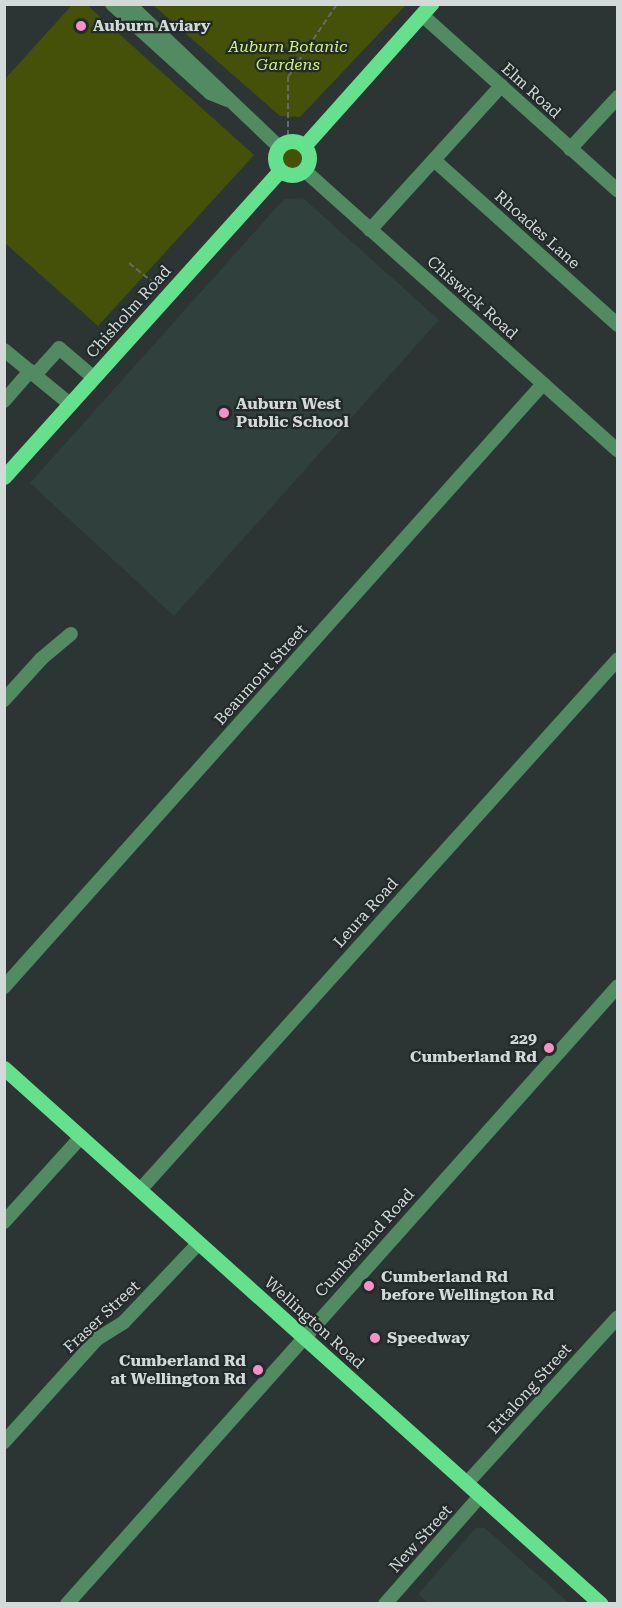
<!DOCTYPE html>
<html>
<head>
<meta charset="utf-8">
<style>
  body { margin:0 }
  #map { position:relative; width:622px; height:1608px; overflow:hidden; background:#2c3533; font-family:"Roboto Serif",serif }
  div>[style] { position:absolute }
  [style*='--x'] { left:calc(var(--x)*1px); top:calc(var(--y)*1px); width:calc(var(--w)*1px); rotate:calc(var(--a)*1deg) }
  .built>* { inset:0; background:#2f403d }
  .green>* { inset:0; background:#455108 }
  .round { border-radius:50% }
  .path>* { height:2px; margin-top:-1px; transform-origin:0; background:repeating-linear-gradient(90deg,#636b69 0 6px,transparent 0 9px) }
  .minor>* { height:14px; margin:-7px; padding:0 7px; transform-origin:7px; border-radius:7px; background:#528a62 }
  .major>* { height:15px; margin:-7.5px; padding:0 7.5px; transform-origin:7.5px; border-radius:7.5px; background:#65e08d }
  .major>.ring { margin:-7.5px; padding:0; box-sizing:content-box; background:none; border:15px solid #65e08d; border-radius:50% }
  .dots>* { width:16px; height:16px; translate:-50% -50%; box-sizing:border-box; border:3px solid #222b2a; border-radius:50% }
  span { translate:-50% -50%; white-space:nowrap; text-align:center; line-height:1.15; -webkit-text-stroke:4.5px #222b2a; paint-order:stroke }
  .poi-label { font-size:16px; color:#d3d9d8; font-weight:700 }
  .left { translate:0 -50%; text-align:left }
  .right { translate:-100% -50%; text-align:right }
  .park-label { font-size:16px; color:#d6f16e; font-style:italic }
  .street-label { font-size:16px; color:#d3d9d8 }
  .frame { position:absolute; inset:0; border:6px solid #d3d9d8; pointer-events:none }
</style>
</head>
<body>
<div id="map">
  <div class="built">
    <i style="clip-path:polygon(303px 198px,439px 320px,174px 616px,30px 483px,284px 199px)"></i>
    <i style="clip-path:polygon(476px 1528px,485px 1528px,569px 1603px,428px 1603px,418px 1594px)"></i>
  </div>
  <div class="green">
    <i style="clip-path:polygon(72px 5px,87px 5px,254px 155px,98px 326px,5px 243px,5px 79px)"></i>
    <i style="clip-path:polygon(153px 5px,406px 5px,300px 117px,280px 116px)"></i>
    <i class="round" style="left:282px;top:148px;width:20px;height:20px"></i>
  </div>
  <div class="path">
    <i style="--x:288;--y:136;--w:59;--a:-90"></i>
    <i style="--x:288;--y:77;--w:88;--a:-56.1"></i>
    <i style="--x:129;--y:263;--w:33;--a:39"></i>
  </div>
  <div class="minor">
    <i style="--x:112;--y:4;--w:132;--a:42.2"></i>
    <i style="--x:210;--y:93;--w:18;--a:22"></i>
    <i style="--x:129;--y:4;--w:207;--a:43.6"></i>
    <i style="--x:422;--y:15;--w:263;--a:41.9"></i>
    <i style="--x:570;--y:149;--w:71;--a:-47.3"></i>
    <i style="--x:434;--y:160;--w:247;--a:41.9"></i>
    <i style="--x:304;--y:170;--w:421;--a:41.8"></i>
    <i style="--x:370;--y:230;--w:195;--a:-47.7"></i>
    <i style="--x:4;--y:350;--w:85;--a:39.3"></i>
    <i style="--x:35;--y:375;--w:36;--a:-48"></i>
    <i style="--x:59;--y:348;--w:46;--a:40.6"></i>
    <i style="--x:4;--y:401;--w:40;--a:-49"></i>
    <i style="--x:4;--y:700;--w:55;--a:-47.9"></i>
    <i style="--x:41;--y:659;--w:39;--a:-40"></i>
    <i style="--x:4;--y:987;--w:809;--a:-48.21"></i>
    <i style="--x:140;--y:1190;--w:714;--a:-48.01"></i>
    <i style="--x:4;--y:1222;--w:115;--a:-47.8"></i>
    <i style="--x:4;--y:1442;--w:139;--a:-47.9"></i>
    <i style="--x:97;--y:1339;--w:31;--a:-32"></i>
    <i style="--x:123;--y:1323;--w:109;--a:-46.5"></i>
    <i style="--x:467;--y:1483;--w:224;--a:-47.7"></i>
    <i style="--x:67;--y:1604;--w:828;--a:-48.28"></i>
    <i style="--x:385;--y:1604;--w:145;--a:-48.6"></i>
  </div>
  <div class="major">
    <i class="ring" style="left:275px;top:141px;width:19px;height:19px"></i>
    <i style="--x:304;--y:146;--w:191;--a:-48.2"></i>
    <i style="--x:4;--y:477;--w:412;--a:-48"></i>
    <i style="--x:4;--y:1068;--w:802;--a:41.92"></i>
  </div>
  <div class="dots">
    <i style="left:81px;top:26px;background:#f98fc9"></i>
    <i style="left:224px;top:413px;background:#f98fc9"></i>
    <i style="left:549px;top:1048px;background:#f98fc9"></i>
    <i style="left:369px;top:1286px;background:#f98fc9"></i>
    <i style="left:375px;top:1338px;background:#f98fc9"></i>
    <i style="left:258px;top:1370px;background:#f98fc9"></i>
  </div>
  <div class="poi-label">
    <span class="left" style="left:93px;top:26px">Auburn Aviary</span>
    <span class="left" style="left:236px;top:413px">Auburn West<br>Public School</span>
    <span class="right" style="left:537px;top:1048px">229<br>Cumberland Rd</span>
    <span class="left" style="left:381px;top:1286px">Cumberland Rd<br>before Wellington Rd</span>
    <span class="left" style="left:387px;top:1338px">Speedway</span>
    <span class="right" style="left:246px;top:1370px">Cumberland Rd<br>at Wellington Rd</span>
  </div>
  <div class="park-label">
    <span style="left:288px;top:56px">Auburn Botanic<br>Gardens</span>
  </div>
  <div class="street-label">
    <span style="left:531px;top:91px;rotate:42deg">Elm Road</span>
    <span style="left:537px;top:230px;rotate:42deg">Rhoades Lane</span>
    <span style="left:472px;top:298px;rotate:42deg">Chiswick Road</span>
    <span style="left:129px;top:312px;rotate:-48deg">Chisholm Road</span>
    <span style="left:261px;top:675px;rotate:-48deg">Beaumont Street</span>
    <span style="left:366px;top:913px;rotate:-48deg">Leura Road</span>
    <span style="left:365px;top:1243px;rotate:-48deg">Cumberland Road</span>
    <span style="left:102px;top:1317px;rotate:-43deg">Fraser Street</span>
    <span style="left:314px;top:1323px;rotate:42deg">Wellington Road</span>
    <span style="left:530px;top:1389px;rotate:-48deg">Ettalong Street</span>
    <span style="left:421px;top:1539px;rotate:-48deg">New Street</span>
  </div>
  <div class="frame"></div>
</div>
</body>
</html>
